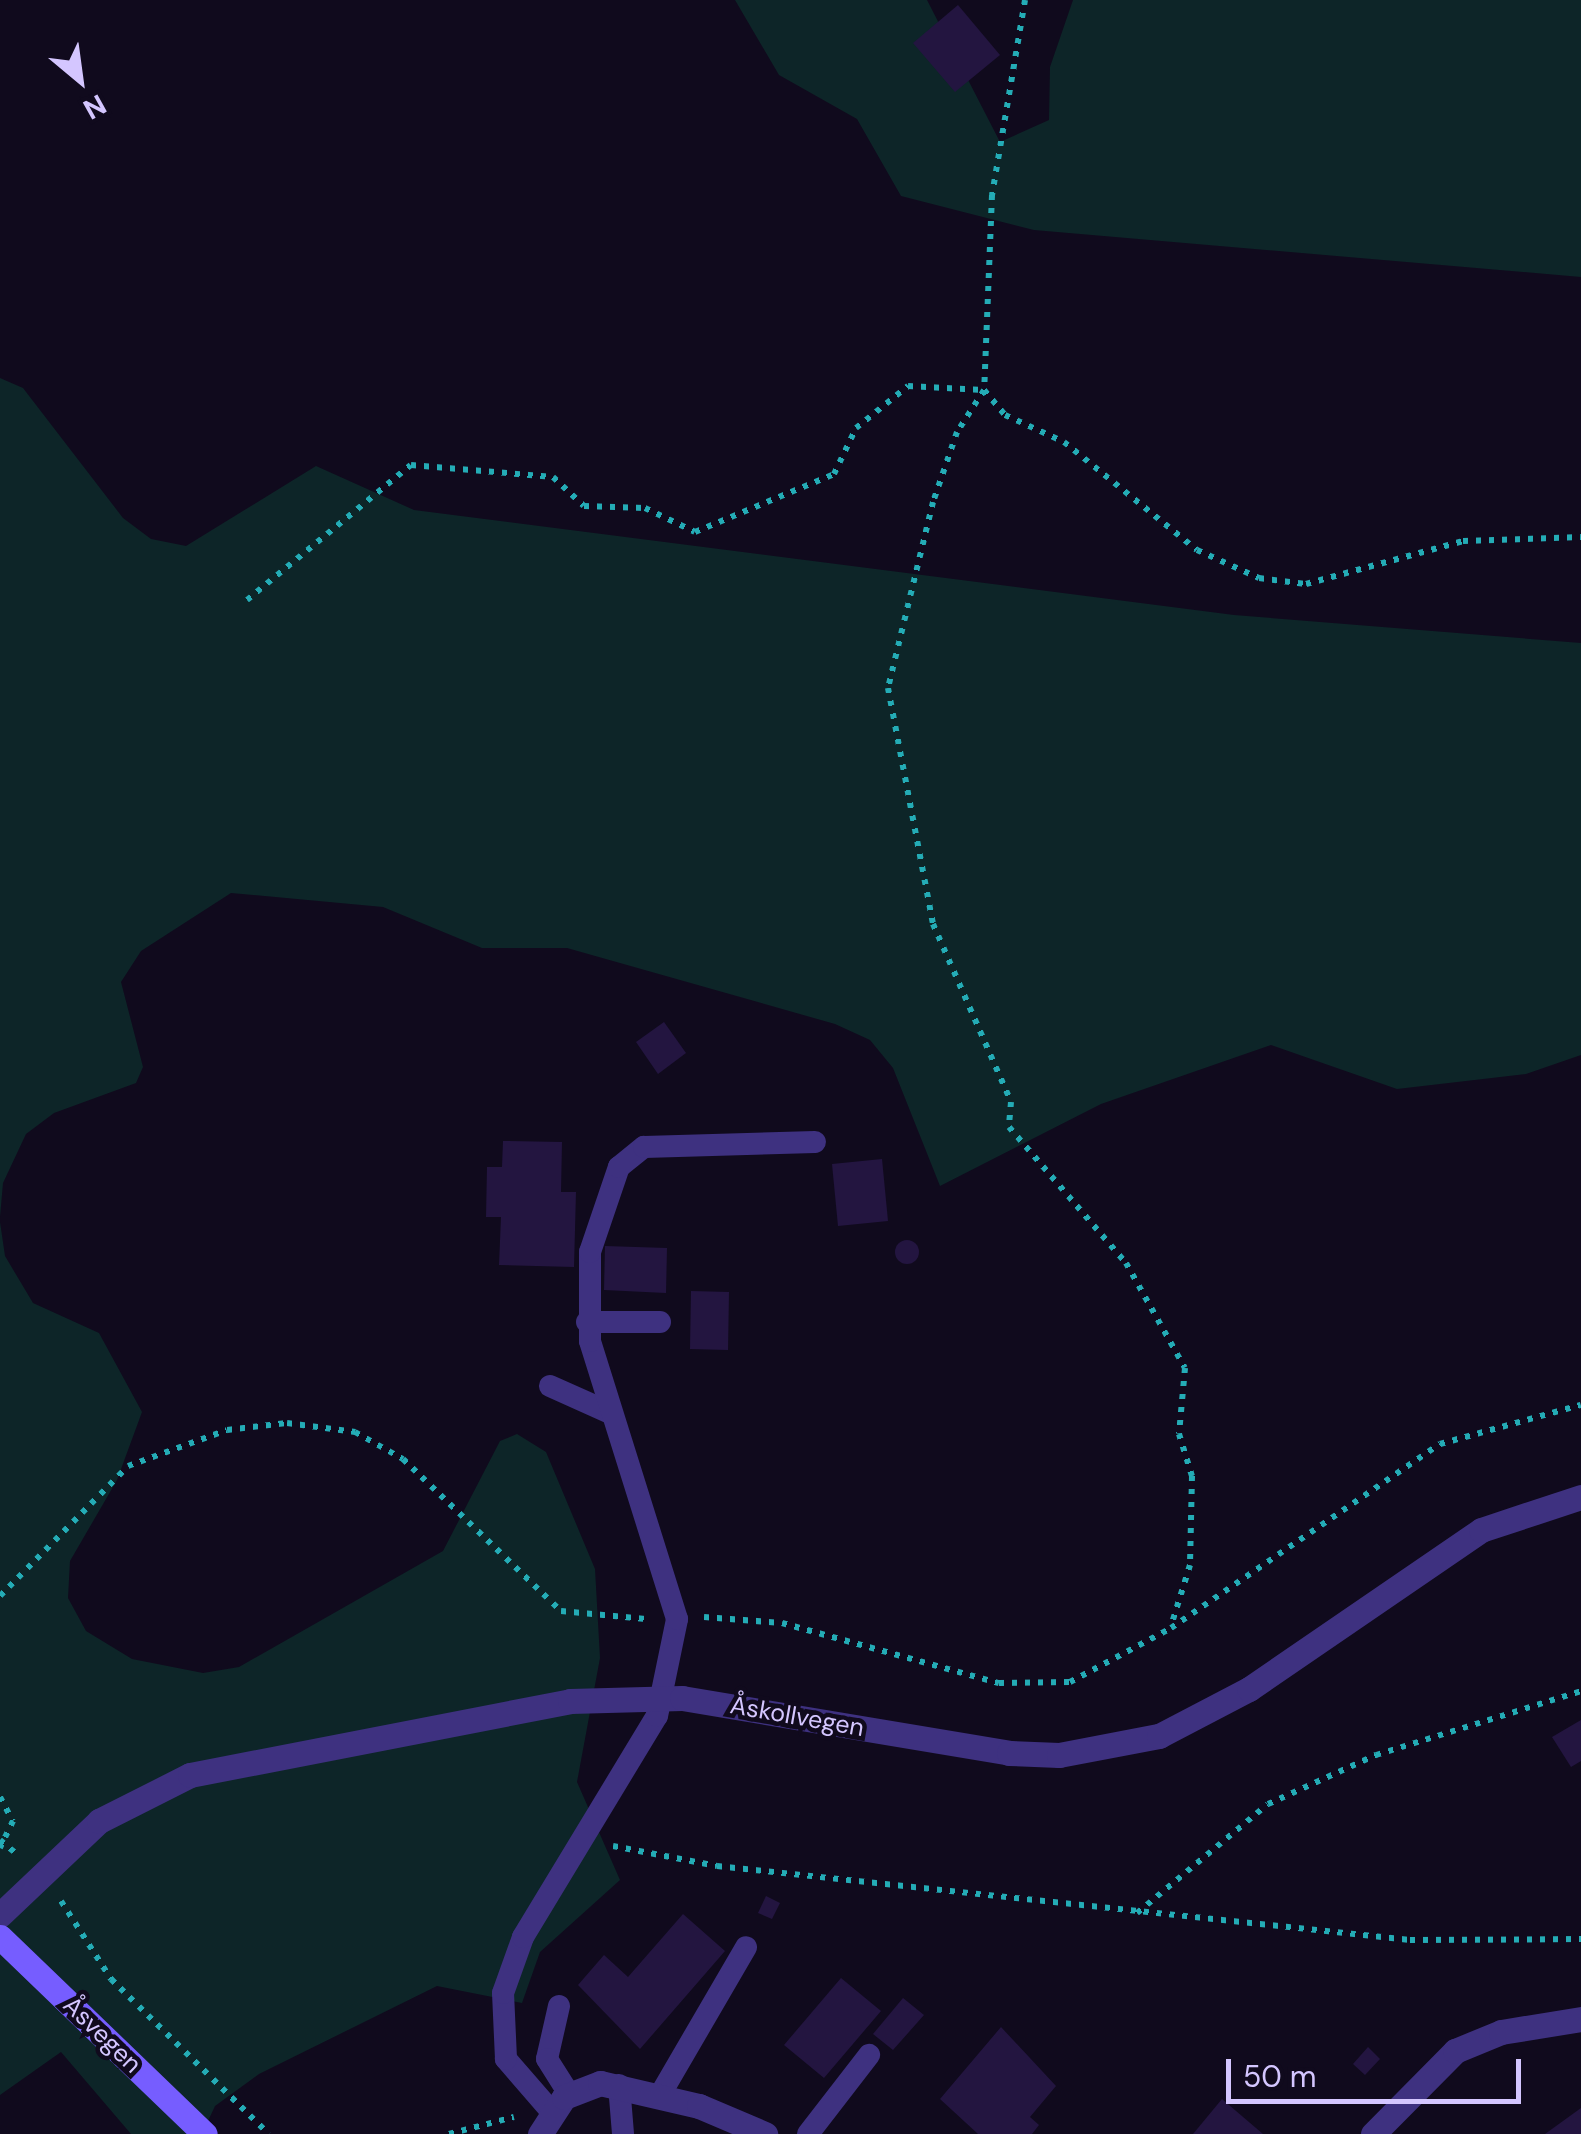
<!DOCTYPE html>
<html>
<head>
<meta charset="utf-8">
<style>
  body { margin:0 }
  #map { position:relative; width:1581px; height:2134px; overflow:hidden; background:#100a1d; font-family:"DM Sans",sans-serif }
  div>[style] { position:absolute }
  [style*='--x'] { left:calc(var(--x)*1px); top:calc(var(--y)*1px); width:calc(var(--w)*1px); rotate:calc(var(--a)*1deg) }
  .green>* { inset:0; background:#0d2528 }
  .building>* { inset:0; background:#231540 }
  .round { border-radius:50% }
  .path>* { height:6px; margin-top:-3px; transform-origin:0; background:repeating-linear-gradient(90deg,#24acb6 0 5px,transparent 0 13px) }
  .service>* { height:22px; margin:-11px; padding:0 11px; transform-origin:11px; border-radius:11px; background:#3e3180 }
  .minor>* { height:25px; margin:-12.5px; padding:0 12.5px; transform-origin:12.5px; border-radius:12.5px; background:#3e3180 }
  .secondary>* { height:25px; margin:-12.5px; padding:0 12.5px; transform-origin:12.5px; border-radius:12.5px; background:#765dff }
  span { translate:-50% -50%; white-space:nowrap; text-align:center; line-height:1.15; -webkit-text-stroke:9px #100a1d; paint-order:stroke }
  .street-label { font-size:25px; color:#d4c6ff }
  .north { position:absolute; left:30px; top:30px; width:100px; height:100px; -webkit-text-stroke:8px #100a1d; paint-order:stroke; rotate:151deg; font-size:28px; font-weight:700; line-height:40px; text-align:center; color:#d4c6ff }
  .north::after { content:''; display:block; margin:auto; width:35px; height:45px; background:#d4c6ff; clip-path:polygon(50% 0,100% 100%,50% 72%,0 100%) }
  .scale { position:absolute; left:1226px; top:2059px; width:295px; height:45px; box-sizing:border-box; border:5px solid #d4c6ff; border-top:0; padding-left:12px; font-size:30px; line-height:35px; white-space:nowrap; color:#d4c6ff; -webkit-text-stroke:8px #100a1d; paint-order:stroke }
</style>
</head>
<body>
<div id="map">
  <div class="green">
    <i style="clip-path:polygon(735px 0,927px 0,1000px 142px,1049px 120px,1050px 67px,1073px 0,1581px 0,1581px 277px,1034px 230px,901px 196px,857px 119px,779px 75px)"></i>
    <i style="clip-path:polygon(0 378px,23px 388px,123px 518px,151px 539px,186px 546px,316px 466px,414px 510px,1234px 615px,1581px 643px,1581px 1055px,1526px 1074px,1397px 1089px,1271px 1045px,1101px 1104px,940px 1186px,893px 1068px,870px 1040px,835px 1024px,567px 948px,482px 948px,383px 907px,231px 893px,141px 951px,121px 982px,143px 1067px,136px 1083px,54px 1113px,26px 1134px,3px 1183px,0 1217px)"></i>
    <i style="clip-path:polygon(0 1222px,5px 1256px,33px 1303px,99px 1333px,142px 1412px,117px 1480px,70px 1561px,68px 1598px,86px 1631px,132px 1659px,203px 1673px,239px 1667px,443px 1551px,500px 1441px,517px 1434px,546px 1452px,595px 1569px,600px 1658px,577px 1782px,620px 1880px,540px 1952px,522px 2003px,437px 1986px,259px 2074px,215px 2106px,202px 2134px,131px 2134px,61px 2052px,0 2095px)"></i>
  </div>
  <div class="building">
    <i style="clip-path:polygon(958px 5px,1000px 55px,955px 92px,913px 43px)"></i>
    <i style="clip-path:polygon(664px 1022px,686px 1053px,658px 1074px,636px 1042px)"></i>
    <i style="clip-path:polygon(503px 1141px,562px 1142px,561px 1192px,576px 1192px,574px 1267px,499px 1265px,501px 1217px,486px 1217px,487px 1167px,502px 1167px)"></i>
    <i style="clip-path:polygon(882px 1159px,888px 1221px,838px 1226px,832px 1164px)"></i>
    <i class="round" style="left:895px;top:1240px;width:24px;height:24px"></i>
    <i style="clip-path:polygon(605px 1246px,667px 1248px,666px 1293px,604px 1290px)"></i>
    <i style="clip-path:polygon(691px 1291px,729px 1292px,728px 1350px,690px 1349px)"></i>
    <i style="clip-path:polygon(1581px 1720px,1581px 1761px,1571px 1767px,1552px 1737px)"></i>
    <i style="clip-path:polygon(766px 1896px,780px 1903px,772px 1919px,758px 1913px)"></i>
    <i style="clip-path:polygon(683px 1914px,725px 1951px,640px 2049px,578px 1985px,604px 1955px,628px 1977px)"></i>
    <i style="clip-path:polygon(841px 1978px,881px 2011px,824px 2078px,784px 2045px)"></i>
    <i style="clip-path:polygon(903px 1998px,924px 2015px,893px 2050px,873px 2034px)"></i>
    <i style="clip-path:polygon(1001px 2027px,1056px 2086px,1030px 2117px,1039px 2125px,1032px 2134px,978px 2134px,940px 2099px)"></i>
    <i style="clip-path:polygon(1368px 2047px,1380px 2059px,1365px 2075px,1353px 2064px)"></i>
    <i style="clip-path:polygon(1222px 2099px,1263px 2134px,1193px 2134px)"></i>
    <i style="clip-path:polygon(1581px 2108px,1581px 2134px,1545px 2134px)"></i>
  </div>
  <div class="path">
    <i style="--x:1025;--y:0;--w:198;--a:99.6"></i>
    <i style="--x:992;--y:195;--w:195;--a:92.3"></i>
    <i style="--x:984;--y:390;--w:33;--a:50"></i>
    <i style="--x:1005;--y:415;--w:65;--a:24.6"></i>
    <i style="--x:1064;--y:442;--w:171;--a:39.1"></i>
    <i style="--x:1197;--y:550;--w:68;--a:24.3"></i>
    <i style="--x:1259;--y:578;--w:47;--a:7.3"></i>
    <i style="--x:1306;--y:584;--w:163;--a:-15.3"></i>
    <i style="--x:1463;--y:541;--w:118;--a:-1.9"></i>
    <i style="--x:984;--y:390;--w:50;--a:122.7"></i>
    <i style="--x:957;--y:432;--w:74;--a:108.9"></i>
    <i style="--x:933;--y:502;--w:191;--a:103.6"></i>
    <i style="--x:888;--y:688;--w:240;--a:79.2"></i>
    <i style="--x:933;--y:924;--w:194;--a:66.3"></i>
    <i style="--x:1011;--y:1102;--w:25;--a:95"></i>
    <i style="--x:1009;--y:1127;--w:179;--a:49.3"></i>
    <i style="--x:1126;--y:1263;--w:120;--a:60.7"></i>
    <i style="--x:1185;--y:1368;--w:66;--a:95.2"></i>
    <i style="--x:1179;--y:1434;--w:44;--a:72.8"></i>
    <i style="--x:1192;--y:1476;--w:89;--a:91.3"></i>
    <i style="--x:1190;--y:1565;--w:64;--a:107.3"></i>
    <i style="--x:247;--y:600;--w:212;--a:-39.5"></i>
    <i style="--x:411;--y:465;--w:143;--a:4.8"></i>
    <i style="--x:553;--y:477;--w:42;--a:43.1"></i>
    <i style="--x:584;--y:506;--w:61;--a:1.9"></i>
    <i style="--x:645;--y:508;--w:55;--a:25.6"></i>
    <i style="--x:695;--y:532;--w:151;--a:-22.6"></i>
    <i style="--x:834;--y:474;--w:51;--a:-64.4"></i>
    <i style="--x:856;--y:428;--w:67;--a:-38.9"></i>
    <i style="--x:908;--y:386;--w:75;--a:3.1"></i>
    <i style="--x:0;--y:1596;--w:182;--a:-45.4"></i>
    <i style="--x:128;--y:1466;--w:105;--a:-20"></i>
    <i style="--x:227;--y:1430;--w:60;--a:-6.7"></i>
    <i style="--x:287;--y:1423;--w:69;--a:7.5"></i>
    <i style="--x:355;--y:1432;--w:55;--a:29.4"></i>
    <i style="--x:403;--y:1459;--w:219;--a:43.9"></i>
    <i style="--x:561;--y:1611;--w:85;--a:5.4"></i>
    <i style="--x:704;--y:1617;--w:78;--a:4.4"></i>
    <i style="--x:782;--y:1623;--w:225;--a:15.5"></i>
    <i style="--x:999;--y:1683;--w:71;--a:-0.8"></i>
    <i style="--x:1070;--y:1682;--w:115;--a:-28.1"></i>
    <i style="--x:1171;--y:1628;--w:326;--a:-34.4"></i>
    <i style="--x:1440;--y:1444;--w:146;--a:-15.5"></i>
    <i style="--x:0;--y:1797;--w:27;--a:62"></i>
    <i style="--x:13;--y:1821;--w:30;--a:116"></i>
    <i style="--x:0;--y:1840;--w:23;--a:40"></i>
    <i style="--x:613;--y:1846;--w:106;--a:10.9"></i>
    <i style="--x:717;--y:1866;--w:697;--a:6.1"></i>
    <i style="--x:1410;--y:1940;--w:171;--a:-0.3"></i>
    <i style="--x:61;--y:1901;--w:93;--a:57.3"></i>
    <i style="--x:111;--y:1979;--w:221;--a:44.5"></i>
    <i style="--x:1137;--y:1913;--w:170;--a:-39.8"></i>
    <i style="--x:1268;--y:1804;--w:119;--a:-24.4"></i>
    <i style="--x:1376;--y:1755;--w:215;--a:-17.3"></i>
    <i style="--x:449;--y:2134;--w:67;--a:-14.7"></i>
  </div>
  <div class="service">
    <i style="--x:587;--y:1322;--w:73;--a:0"></i>
    <i style="--x:550;--y:1386;--w:64;--a:24.1"></i>
    <i style="--x:559;--y:2006;--w:54;--a:102.8"></i>
    <i style="--x:547;--y:2059;--w:41;--a:57.8"></i>
    <i style="--x:619;--y:2085;--w:49;--a:85.3"></i>
    <i style="--x:660;--y:2095;--w:171;--a:-59.8"></i>
    <i style="--x:551;--y:2111;--w:69;--a:-130.9"></i>
    <i style="--x:506;--y:2059;--w:66;--a:-92.6"></i>
    <i style="--x:503;--y:1993;--w:59;--a:-70.3"></i>
    <i style="--x:523;--y:1937;--w:258;--a:-58.8"></i>
    <i style="--x:657;--y:1716;--w:99;--a:-78.3"></i>
    <i style="--x:677;--y:1619;--w:291;--a:-107.4"></i>
    <i style="--x:590;--y:1341;--w:89;--a:-90"></i>
    <i style="--x:590;--y:1252;--w:90;--a:-71.2"></i>
    <i style="--x:619;--y:1167;--w:32;--a:-39"></i>
    <i style="--x:644;--y:1147;--w:171;--a:-1.7"></i>
    <i style="--x:808;--y:2134;--w:100;--a:-52.3"></i>
  </div>
  <div class="minor">
    <i style="--x:0;--y:1915;--w:137;--a:-43.5"></i>
    <i style="--x:99;--y:1821;--w:102;--a:-26.8"></i>
    <i style="--x:190;--y:1775;--w:387;--a:-11"></i>
    <i style="--x:570;--y:1701;--w:112;--a:-1.5"></i>
    <i style="--x:682;--y:1698;--w:332;--a:9.5"></i>
    <i style="--x:1009;--y:1753;--w:50;--a:2.3"></i>
    <i style="--x:1059;--y:1755;--w:102;--a:-10.8"></i>
    <i style="--x:1159;--y:1736;--w:102;--a:-27.6"></i>
    <i style="--x:1249;--y:1689;--w:281;--a:-34.4"></i>
    <i style="--x:1481;--y:1530;--w:105;--a:-18.3"></i>
    <i style="--x:540;--y:2134;--w:44;--a:-57"></i>
    <i style="--x:564;--y:2097;--w:39;--a:-21"></i>
    <i style="--x:600;--y:2083;--w:102;--a:13.1"></i>
    <i style="--x:699;--y:2106;--w:72;--a:23"></i>
    <i style="--x:1373;--y:2134;--w:117;--a:-45.3"></i>
    <i style="--x:1455;--y:2051;--w:50;--a:-22.4"></i>
    <i style="--x:1501;--y:2032;--w:81;--a:-9.2"></i>
  </div>
  <div class="secondary">
    <i style="--x:0;--y:1937;--w:284;--a:43.9"></i>
  </div>
  <div class="street-label">
    <span style="left:797px;top:1717px;rotate:10deg">Åskollvegen</span>
    <span style="left:102px;top:2035px;rotate:44deg">Åsvegen</span>
  </div>
  <div class="north">N</div>
  <div class="scale">50 m</div>
</div>
</body>
</html>
